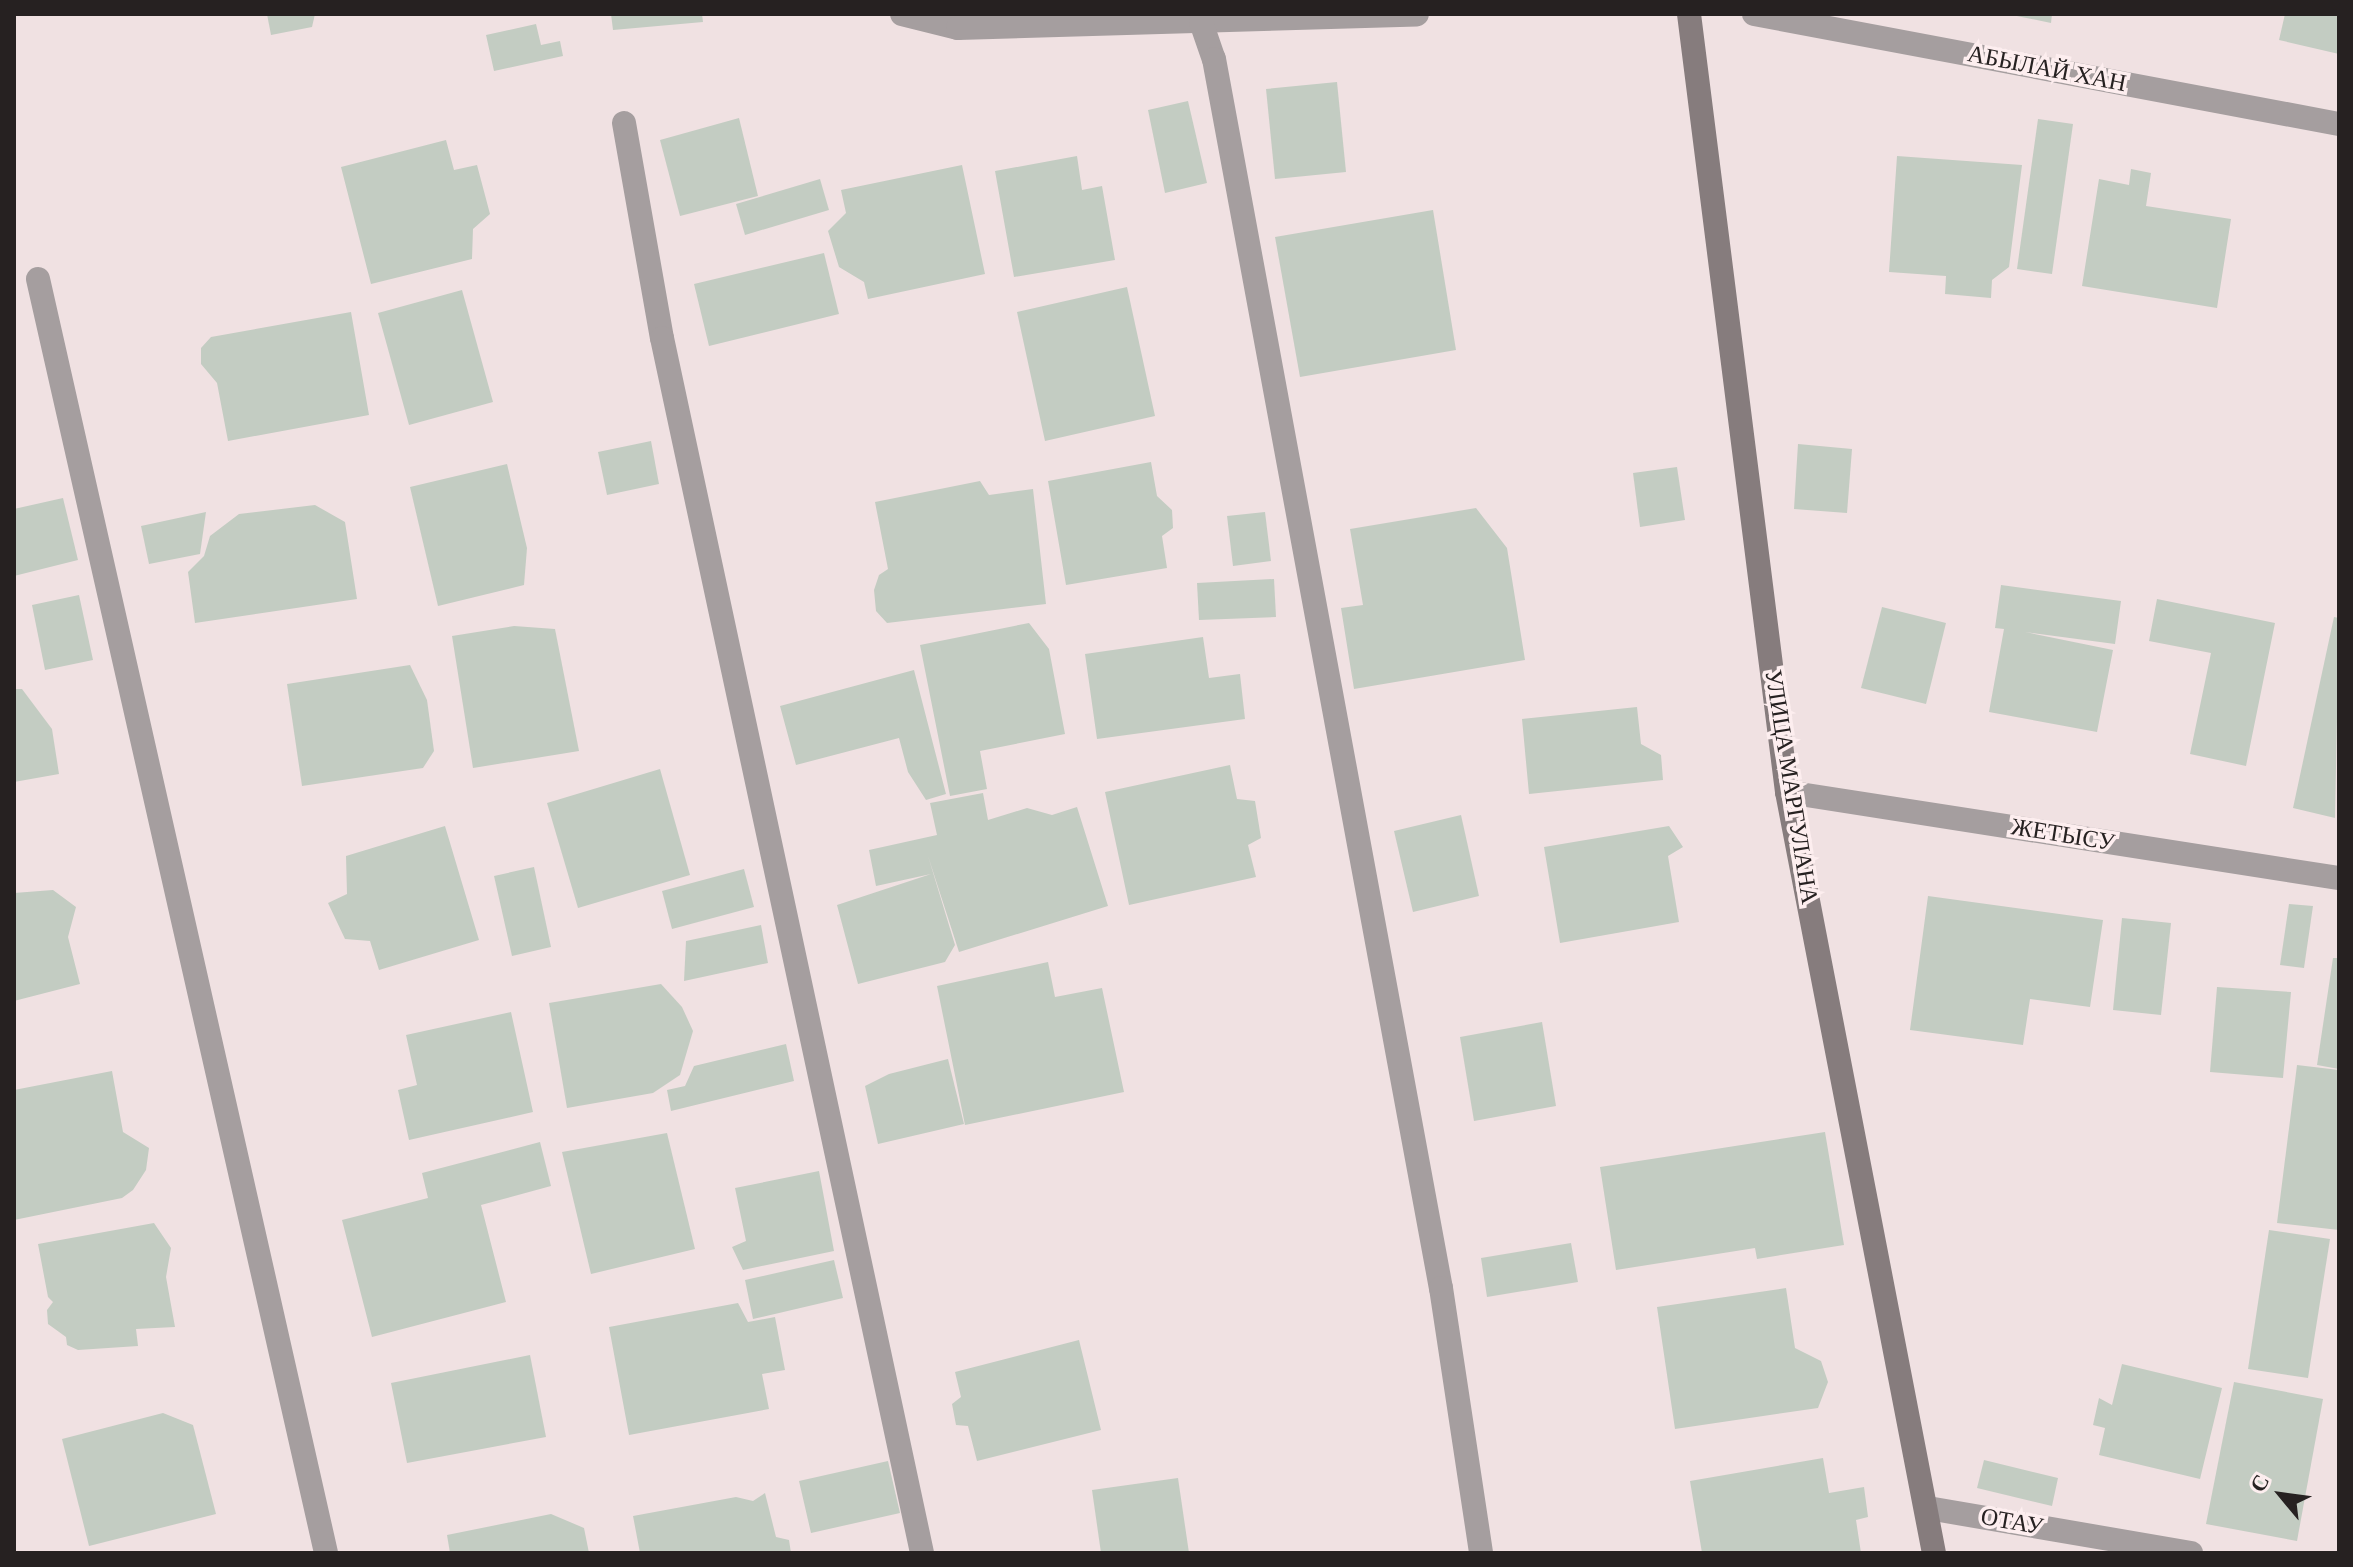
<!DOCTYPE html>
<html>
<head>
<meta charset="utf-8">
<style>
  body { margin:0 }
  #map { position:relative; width:2353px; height:1567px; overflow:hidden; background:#f0e1e2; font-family:Georgia,serif }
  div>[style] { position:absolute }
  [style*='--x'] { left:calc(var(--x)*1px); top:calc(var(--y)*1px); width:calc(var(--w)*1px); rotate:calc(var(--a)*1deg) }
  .building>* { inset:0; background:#c3ccc2 }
  .street>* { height:24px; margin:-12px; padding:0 12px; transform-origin:12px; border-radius:12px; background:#a59e9f }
  .secondary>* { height:24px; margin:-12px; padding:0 12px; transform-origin:12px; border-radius:12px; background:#867c7d }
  span { translate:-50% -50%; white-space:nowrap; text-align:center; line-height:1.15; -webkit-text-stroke:7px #fdeeef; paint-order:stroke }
  .street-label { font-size:24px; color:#262121 }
  .frame { position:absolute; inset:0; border:16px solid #262121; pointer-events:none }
  .north { position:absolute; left:2241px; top:1455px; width:80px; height:80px; -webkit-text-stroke:6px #fdeeef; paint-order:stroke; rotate:299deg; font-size:22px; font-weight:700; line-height:32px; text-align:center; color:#262121 }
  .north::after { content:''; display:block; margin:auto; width:28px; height:36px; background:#262121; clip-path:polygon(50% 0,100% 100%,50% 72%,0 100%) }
</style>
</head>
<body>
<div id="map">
  <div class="building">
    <i style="clip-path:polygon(267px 14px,315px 14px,312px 27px,271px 35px)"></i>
    <i style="clip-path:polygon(611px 14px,702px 14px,703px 22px,613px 30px)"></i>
    <i style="clip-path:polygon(2007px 14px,2052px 14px,2051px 23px)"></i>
    <i style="clip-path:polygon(2285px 14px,2339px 14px,2339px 54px,2279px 40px)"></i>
    <i style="clip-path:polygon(536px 24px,541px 45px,560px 41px,563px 56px,494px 71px,486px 35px)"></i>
    <i style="clip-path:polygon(1337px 82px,1346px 172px,1275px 179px,1266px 89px)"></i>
    <i style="clip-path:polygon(1188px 101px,1207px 183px,1165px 193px,1148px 110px)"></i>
    <i style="clip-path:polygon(739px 118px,758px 196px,680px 216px,660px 140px)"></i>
    <i style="clip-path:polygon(2038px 119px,2073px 124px,2052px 274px,2017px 269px)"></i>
    <i style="clip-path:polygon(446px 140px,454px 170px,477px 165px,490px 214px,473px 229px,472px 259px,371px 284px,341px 167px)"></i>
    <i style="clip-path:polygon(1077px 156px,1082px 190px,1102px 186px,1115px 260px,1014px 277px,995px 171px)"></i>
    <i style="clip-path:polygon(1897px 156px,2022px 165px,2009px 267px,1992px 280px,1991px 298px,1945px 294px,1946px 276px,1889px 272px)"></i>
    <i style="clip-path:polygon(962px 165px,985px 274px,868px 299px,864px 282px,839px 267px,828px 231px,846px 213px,841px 190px)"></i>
    <i style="clip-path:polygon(2131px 169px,2151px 173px,2146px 206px,2231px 219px,2217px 308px,2082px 286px,2099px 179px,2129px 185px)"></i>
    <i style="clip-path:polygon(820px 179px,829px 210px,745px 235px,736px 204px)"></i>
    <i style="clip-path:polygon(1433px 210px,1456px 350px,1300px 377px,1275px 237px)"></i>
    <i style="clip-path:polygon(824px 253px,839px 314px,709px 346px,694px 284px)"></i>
    <i style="clip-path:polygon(1127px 287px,1155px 416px,1045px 441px,1017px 312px)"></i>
    <i style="clip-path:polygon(462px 290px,493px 402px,409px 425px,378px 313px)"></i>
    <i style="clip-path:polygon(351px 312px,369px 415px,228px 441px,217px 383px,201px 364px,201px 348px,211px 337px)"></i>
    <i style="clip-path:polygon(651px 441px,659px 484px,607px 495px,598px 452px)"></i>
    <i style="clip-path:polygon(1798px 444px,1852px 449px,1847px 513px,1794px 509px)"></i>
    <i style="clip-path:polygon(1151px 462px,1157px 496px,1172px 510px,1173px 528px,1162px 536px,1167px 568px,1066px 585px,1048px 481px)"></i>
    <i style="clip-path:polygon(507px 464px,527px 548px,524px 585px,438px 606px,410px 487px)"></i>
    <i style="clip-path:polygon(1677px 467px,1685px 520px,1640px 527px,1633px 473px)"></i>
    <i style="clip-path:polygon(980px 481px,989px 495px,1033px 489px,1046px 604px,887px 623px,876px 611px,874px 590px,879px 575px,888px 569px,875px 502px)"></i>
    <i style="clip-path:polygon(63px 498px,78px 560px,14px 576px,14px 509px)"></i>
    <i style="clip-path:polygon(315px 505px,345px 522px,357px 599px,195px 623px,188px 572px,204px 556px,210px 536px,239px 514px)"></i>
    <i style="clip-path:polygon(1476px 508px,1507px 548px,1525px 660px,1354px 689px,1341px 608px,1363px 605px,1350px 529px)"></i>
    <i style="clip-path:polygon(206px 512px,200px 554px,149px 564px,141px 526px)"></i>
    <i style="clip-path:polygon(1265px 512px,1271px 561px,1233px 566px,1227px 516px)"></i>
    <i style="clip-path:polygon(1274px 579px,1276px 617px,1199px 620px,1197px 583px)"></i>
    <i style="clip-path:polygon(2001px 585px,2121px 601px,2115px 644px,2025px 632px,2113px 650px,2097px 732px,1989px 712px,2004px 629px,1995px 628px)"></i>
    <i style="clip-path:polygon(79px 595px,93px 660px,45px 670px,32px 605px)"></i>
    <i style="clip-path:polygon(2157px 599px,2275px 623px,2246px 766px,2190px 754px,2211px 653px,2149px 641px)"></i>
    <i style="clip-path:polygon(1882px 607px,1946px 623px,1926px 704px,1861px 688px)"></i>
    <i style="clip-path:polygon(2334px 617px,2339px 618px,2335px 818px,2293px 808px)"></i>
    <i style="clip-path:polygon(1029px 623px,1049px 649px,1065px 734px,980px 751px,987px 789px,950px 796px,920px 645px)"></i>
    <i style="clip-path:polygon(514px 626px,555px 629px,579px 751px,473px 768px,452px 636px)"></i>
    <i style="clip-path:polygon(1203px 637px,1209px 678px,1240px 674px,1245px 719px,1097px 739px,1085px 654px)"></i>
    <i style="clip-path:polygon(410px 665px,427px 700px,434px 751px,423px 768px,302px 786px,287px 684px)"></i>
    <i style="clip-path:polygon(914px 670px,946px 794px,926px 800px,908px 772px,899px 738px,796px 765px,780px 706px)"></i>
    <i style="clip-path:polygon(14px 689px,22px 689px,52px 729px,59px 774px,14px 782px)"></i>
    <i style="clip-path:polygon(1637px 707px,1641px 744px,1661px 755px,1663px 780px,1529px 794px,1522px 719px)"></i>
    <i style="clip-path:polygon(1230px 765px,1237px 799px,1255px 801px,1261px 838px,1248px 845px,1256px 877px,1129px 905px,1105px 792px)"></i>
    <i style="clip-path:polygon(660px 769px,690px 875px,578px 908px,547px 803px)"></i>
    <i style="clip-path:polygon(983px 793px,988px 820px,1027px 808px,1052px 815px,1077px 807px,1108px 906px,959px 952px,928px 856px,955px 945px,945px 962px,858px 984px,837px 905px,931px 874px,876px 886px,869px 850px,937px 835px,930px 803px)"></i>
    <i style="clip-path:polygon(1461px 815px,1479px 896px,1413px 912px,1394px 831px)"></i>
    <i style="clip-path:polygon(445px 826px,479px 940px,379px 970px,370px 941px,345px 939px,328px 903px,347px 894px,346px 856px)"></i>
    <i style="clip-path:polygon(1669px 826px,1683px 847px,1668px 856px,1679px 922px,1560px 943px,1544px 847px)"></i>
    <i style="clip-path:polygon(534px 867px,551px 947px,512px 956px,494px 876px)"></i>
    <i style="clip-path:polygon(744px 869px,754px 907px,672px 929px,662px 891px)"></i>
    <i style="clip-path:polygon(53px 890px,76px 907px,68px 937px,80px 984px,14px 1001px,14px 893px)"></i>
    <i style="clip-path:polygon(1928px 896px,2103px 920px,2090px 1007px,2030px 999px,2023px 1045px,1910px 1030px)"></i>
    <i style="clip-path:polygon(2289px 904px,2313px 906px,2304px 968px,2280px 965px)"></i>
    <i style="clip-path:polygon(2122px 918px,2171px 923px,2161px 1015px,2113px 1010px)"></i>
    <i style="clip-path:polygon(761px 925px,768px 963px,684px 981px,686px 941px)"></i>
    <i style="clip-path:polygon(2333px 958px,2339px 958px,2339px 1069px,2317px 1065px)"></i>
    <i style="clip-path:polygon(1048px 962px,1055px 997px,1102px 988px,1124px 1092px,965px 1125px,937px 986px)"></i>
    <i style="clip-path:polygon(661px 984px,682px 1007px,693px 1031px,680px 1075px,653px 1093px,567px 1108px,549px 1003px)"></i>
    <i style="clip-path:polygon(2217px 987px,2291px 992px,2283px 1078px,2210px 1072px)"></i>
    <i style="clip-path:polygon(511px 1012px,533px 1112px,409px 1140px,398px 1090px,417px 1085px,406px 1035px)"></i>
    <i style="clip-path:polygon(1542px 1022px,1556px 1106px,1474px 1121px,1460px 1037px)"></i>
    <i style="clip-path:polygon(786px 1044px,794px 1081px,671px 1111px,667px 1090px,685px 1086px,694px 1066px)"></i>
    <i style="clip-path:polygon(948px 1059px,964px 1124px,878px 1144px,865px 1086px,889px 1074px)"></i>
    <i style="clip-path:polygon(2297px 1065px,2339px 1070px,2339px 1230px,2277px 1223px)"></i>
    <i style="clip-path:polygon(112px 1071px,123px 1132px,149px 1148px,146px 1170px,133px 1190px,122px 1198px,14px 1220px,14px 1090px)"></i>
    <i style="clip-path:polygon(1825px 1132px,1844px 1245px,1757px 1259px,1755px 1248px,1616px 1270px,1600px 1167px)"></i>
    <i style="clip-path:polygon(667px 1133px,695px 1249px,591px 1274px,562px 1152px)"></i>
    <i style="clip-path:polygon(540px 1142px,551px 1186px,481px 1205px,506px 1302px,372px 1337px,342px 1220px,428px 1198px,422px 1173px)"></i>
    <i style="clip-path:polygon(819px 1171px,834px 1251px,743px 1270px,732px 1247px,746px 1241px,735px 1188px)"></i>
    <i style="clip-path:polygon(154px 1223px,171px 1248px,166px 1277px,175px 1327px,136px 1329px,138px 1346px,78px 1350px,67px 1345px,66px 1337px,48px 1324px,47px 1310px,53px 1302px,48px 1297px,38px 1244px)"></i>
    <i style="clip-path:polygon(2269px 1230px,2330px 1239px,2308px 1378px,2248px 1369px)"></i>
    <i style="clip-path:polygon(1571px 1243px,1578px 1282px,1487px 1297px,1481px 1258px)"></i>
    <i style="clip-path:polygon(834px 1260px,843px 1298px,753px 1319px,745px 1280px)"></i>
    <i style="clip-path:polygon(1786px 1288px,1795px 1348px,1821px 1361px,1828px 1382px,1818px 1408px,1675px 1429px,1657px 1307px)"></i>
    <i style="clip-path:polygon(738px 1303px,748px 1322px,775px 1317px,785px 1370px,762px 1374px,769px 1409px,629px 1435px,609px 1327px)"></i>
    <i style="clip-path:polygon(1079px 1340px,1101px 1430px,977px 1461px,968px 1426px,956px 1425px,952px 1404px,961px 1397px,955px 1372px)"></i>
    <i style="clip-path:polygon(530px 1355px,546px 1437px,407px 1463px,391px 1383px)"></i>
    <i style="clip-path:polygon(2122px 1364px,2222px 1388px,2200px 1479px,2099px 1455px,2105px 1428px,2093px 1425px,2099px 1398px,2112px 1405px)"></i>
    <i style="clip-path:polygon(2234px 1382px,2323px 1399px,2297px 1541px,2206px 1524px)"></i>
    <i style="clip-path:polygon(163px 1413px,193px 1425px,216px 1514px,89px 1546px,62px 1439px)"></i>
    <i style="clip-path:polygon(1823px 1458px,1829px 1493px,1864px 1487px,1868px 1517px,1856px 1520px,1861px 1553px,1702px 1553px,1690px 1481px)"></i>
    <i style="clip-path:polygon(1984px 1460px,2058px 1478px,2052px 1506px,1977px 1488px)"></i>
    <i style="clip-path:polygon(888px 1461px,900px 1513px,811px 1533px,799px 1481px)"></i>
    <i style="clip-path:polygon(1178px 1478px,1189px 1553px,1101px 1553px,1092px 1490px)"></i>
    <i style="clip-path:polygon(765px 1493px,776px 1537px,789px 1540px,791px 1553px,640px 1553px,633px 1516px,736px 1497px,753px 1501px)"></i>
    <i style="clip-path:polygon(551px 1514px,584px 1528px,589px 1553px,450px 1553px,447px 1535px)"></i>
  </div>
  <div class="street">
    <i style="--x:902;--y:14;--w:58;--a:14"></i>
    <i style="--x:958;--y:28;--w:459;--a:-1.7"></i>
    <i style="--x:1754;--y:14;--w:595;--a:10.65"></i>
    <i style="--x:1201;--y:22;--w:39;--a:71"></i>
    <i style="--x:1214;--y:59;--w:1250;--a:79.54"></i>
    <i style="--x:1441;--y:1288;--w:268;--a:81.4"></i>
    <i style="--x:624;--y:123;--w:218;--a:80"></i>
    <i style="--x:662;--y:338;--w:1243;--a:77.92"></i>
    <i style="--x:38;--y:279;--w:1306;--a:77.26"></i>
    <i style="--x:1787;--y:792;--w:559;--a:8.86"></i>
    <i style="--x:1928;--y:1508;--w:267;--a:9.7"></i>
  </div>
  <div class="secondary">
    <i style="--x:1689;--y:14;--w:784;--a:82.82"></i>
    <i style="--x:1787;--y:792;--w:775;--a:79.07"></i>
  </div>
  <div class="street-label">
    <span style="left:2047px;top:69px;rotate:11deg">АБЫЛАЙ ХАН</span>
    <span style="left:1791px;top:787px;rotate:81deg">УЛИЦА МАРГУЛАНА</span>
    <span style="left:2063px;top:835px;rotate:9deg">ЖЕТЫСУ</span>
    <span style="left:2012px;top:1522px;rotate:10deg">ОТАУ</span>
  </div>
  <div class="frame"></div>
  <div class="north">С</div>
</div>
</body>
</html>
